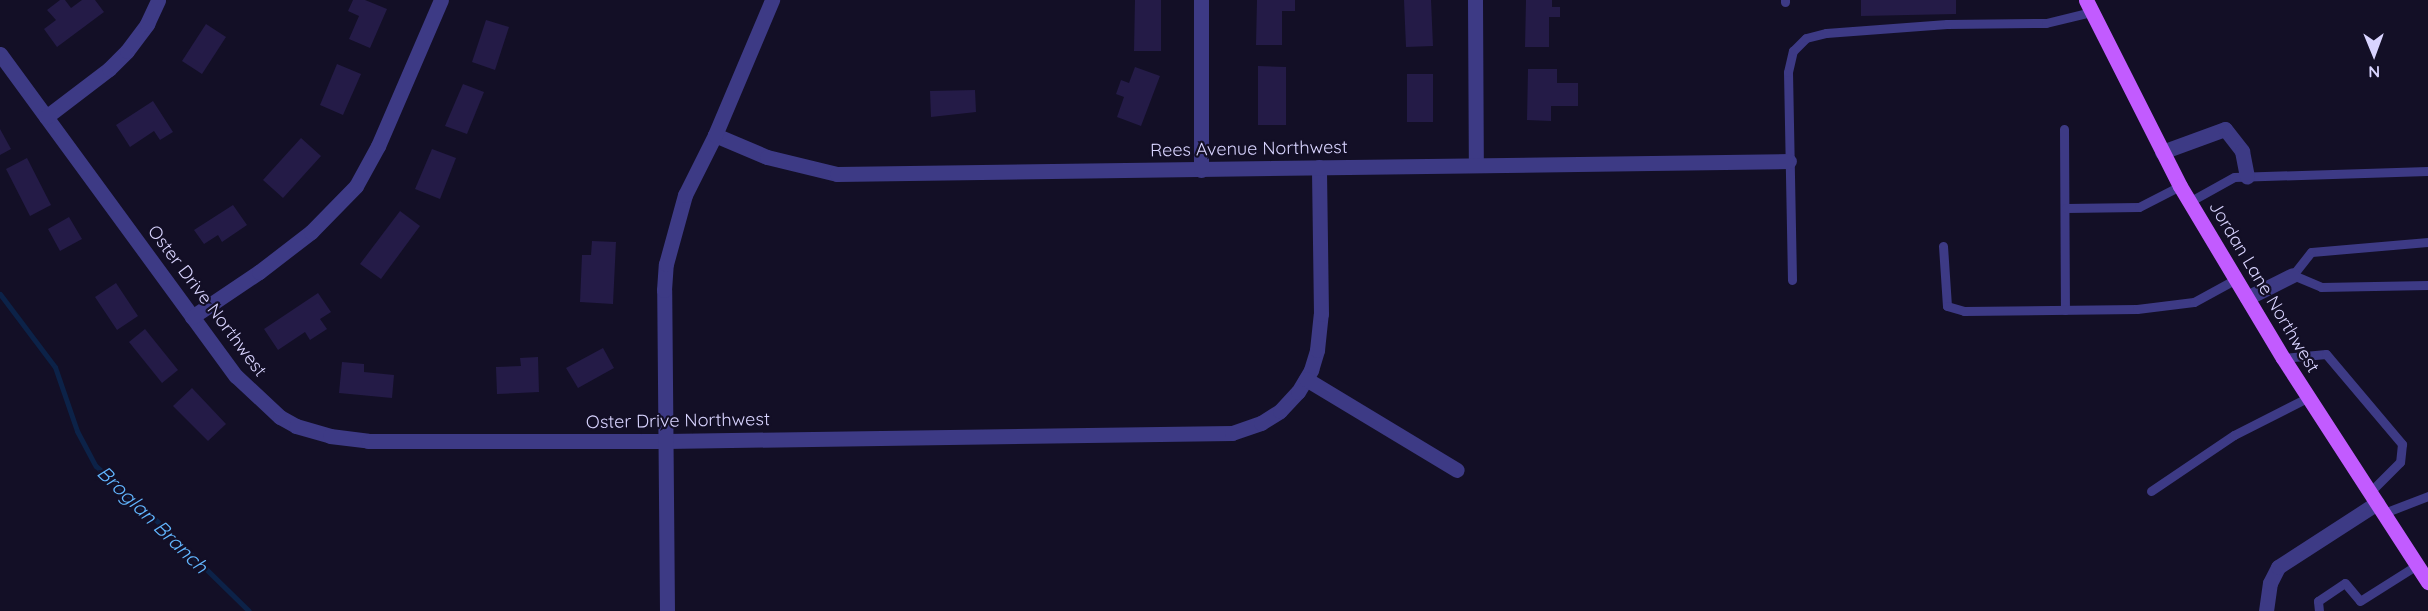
<!DOCTYPE html>
<html>
<head>
<meta charset="utf-8">
<style>
  body { margin:0 }
  #map { position:relative; width:2428px; height:611px; overflow:hidden; background:#130f26; font-family:Quicksand,sans-serif }
  div>[style] { position:absolute }
  [style*='--x'] { left:calc(var(--x)*1px); top:calc(var(--y)*1px); width:calc(var(--w)*1px); rotate:calc(var(--a)*1deg) }
  .stream>* { height:5px; margin:-2.5px; padding:0 2.5px; transform-origin:2.5px; border-radius:2.5px; background:#0c2248 }
  .building>* { inset:0; background:#241b47 }
  .lane>* { height:9px; margin:-4.5px; padding:0 4.5px; transform-origin:4.5px; border-radius:4.5px; background:#3d3a85 }
  .street>* { height:15px; margin:-7.5px; padding:0 7.5px; transform-origin:7.5px; border-radius:7.5px; background:#3d3a85 }
  .primary>* { height:15px; margin:-7.5px; padding:0 7.5px; transform-origin:7.5px; border-radius:7.5px; background:#c25bff }
  span { translate:-50% -50%; white-space:nowrap; text-align:center; line-height:1.15; -webkit-text-stroke:4.5px #130f26; paint-order:stroke }
  .street-label { font-size:18px; color:#d9d4ff }
  .water-label { font-size:20px; color:#62b6ff; font-style:italic }
  .north { position:absolute; left:2344px; top:24px; width:60px; height:60px; -webkit-text-stroke:4px #130f26; paint-order:stroke; rotate:179deg; font-size:16px; font-weight:700; line-height:24px; text-align:center; color:#d9d4ff }
  .north::after { content:''; display:block; margin:auto; width:21px; height:27px; background:#d9d4ff; clip-path:polygon(50% 0,100% 100%,50% 72%,0 100%) }
</style>
</head>
<body>
<div id="map">
  <div class="stream">
    <i style="--x:0;--y:294;--w:91;--a:53"></i>
    <i style="--x:55;--y:367;--w:68;--a:71"></i>
    <i style="--x:77;--y:431;--w:40;--a:62"></i>
    <i style="--x:96;--y:466;--w:84;--a:42.1"></i>
    <i style="--x:158;--y:522;--w:127;--a:44.4"></i>
  </div>
  <div class="building">
    <i style="clip-path:polygon(60px 0,65px 0,71px 8px,82px 0,95px 0,104px 12px,57px 47px,44px 29px,56px 20px,47px 10px)"></i>
    <i style="clip-path:polygon(353px 0,365px 0,387px 9px,370px 48px,349px 39px,359px 16px,348px 11px)"></i>
    <i style="clip-path:polygon(1135px 0,1161px 0,1161px 51px,1134px 51px)"></i>
    <i style="clip-path:polygon(1257px 0,1295px 0,1295px 11px,1282px 11px,1282px 45px,1256px 45px)"></i>
    <i style="clip-path:polygon(1404px 0,1431px 0,1433px 46px,1406px 47px)"></i>
    <i style="clip-path:polygon(1526px 0,1552px 0,1552px 7px,1560px 7px,1560px 17px,1549px 17px,1549px 47px,1525px 47px)"></i>
    <i style="clip-path:polygon(1861px 0,1956px 0,1956px 14px,1861px 16px)"></i>
    <i style="clip-path:polygon(486px 20px,509px 27px,495px 70px,472px 62px)"></i>
    <i style="clip-path:polygon(206px 24px,226px 37px,202px 74px,182px 61px)"></i>
    <i style="clip-path:polygon(337px 64px,361px 74px,343px 115px,320px 105px)"></i>
    <i style="clip-path:polygon(1258px 66px,1286px 67px,1286px 125px,1258px 125px)"></i>
    <i style="clip-path:polygon(1135px 67px,1160px 76px,1141px 126px,1117px 117px,1124px 97px,1116px 94px,1121px 80px,1129px 83px)"></i>
    <i style="clip-path:polygon(1528px 69px,1557px 69px,1557px 83px,1578px 83px,1578px 106px,1551px 106px,1551px 121px,1527px 120px)"></i>
    <i style="clip-path:polygon(1407px 74px,1433px 74px,1433px 122px,1407px 122px)"></i>
    <i style="clip-path:polygon(463px 84px,484px 92px,467px 134px,445px 126px)"></i>
    <i style="clip-path:polygon(975px 90px,976px 112px,931px 117px,930px 91px)"></i>
    <i style="clip-path:polygon(153px 101px,173px 132px,160px 140px,154px 131px,130px 147px,116px 125px)"></i>
    <i style="clip-path:polygon(0 129px,11px 149px,0 155px)"></i>
    <i style="clip-path:polygon(301px 138px,321px 156px,283px 198px,263px 180px)"></i>
    <i style="clip-path:polygon(432px 149px,456px 158px,440px 199px,415px 189px)"></i>
    <i style="clip-path:polygon(27px 158px,51px 205px,30px 216px,6px 169px)"></i>
    <i style="clip-path:polygon(233px 205px,247px 225px,222px 242px,218px 235px,204px 244px,194px 230px)"></i>
    <i style="clip-path:polygon(400px 211px,420px 226px,381px 279px,360px 264px)"></i>
    <i style="clip-path:polygon(69px 217px,82px 239px,60px 251px,48px 229px)"></i>
    <i style="clip-path:polygon(592px 241px,616px 242px,613px 304px,580px 302px,582px 255px,591px 255px)"></i>
    <i style="clip-path:polygon(116px 283px,138px 316px,117px 330px,95px 297px)"></i>
    <i style="clip-path:polygon(318px 293px,331px 312px,320px 319px,327px 329px,310px 340px,305px 332px,278px 350px,264px 329px)"></i>
    <i style="clip-path:polygon(145px 329px,178px 370px,162px 383px,129px 342px)"></i>
    <i style="clip-path:polygon(603px 348px,614px 368px,578px 388px,566px 368px)"></i>
    <i style="clip-path:polygon(538px 357px,539px 392px,497px 394px,496px 367px,521px 366px,520px 358px)"></i>
    <i style="clip-path:polygon(342px 362px,364px 364px,364px 372px,394px 375px,392px 398px,339px 393px)"></i>
    <i style="clip-path:polygon(192px 388px,226px 424px,208px 441px,173px 406px)"></i>
  </div>
  <div class="lane">
    <i style="--x:1785;--y:2;--w:2;--a:-90"></i>
    <i style="--x:2064;--y:129;--w:181;--a:89.7"></i>
    <i style="--x:2189;--y:202;--w:51;--a:-29.1"></i>
    <i style="--x:2234;--y:177;--w:194;--a:-1.8"></i>
    <i style="--x:2066;--y:208;--w:73;--a:-0.8"></i>
    <i style="--x:2139;--y:207;--w:46;--a:-27.1"></i>
    <i style="--x:2428;--y:242;--w:117;--a:175.1"></i>
    <i style="--x:2311;--y:252;--w:29;--a:128"></i>
    <i style="--x:2293;--y:275;--w:30;--a:23"></i>
    <i style="--x:2321;--y:287;--w:107;--a:-1.1"></i>
    <i style="--x:1943;--y:246;--w:60;--a:86.2"></i>
    <i style="--x:1947;--y:306;--w:18;--a:16"></i>
    <i style="--x:1964;--y:311;--w:173;--a:-0.7"></i>
    <i style="--x:2137;--y:309;--w:57;--a:-7"></i>
    <i style="--x:2194;--y:302;--w:48;--a:-28.7"></i>
    <i style="--x:1792;--y:280;--w:208;--a:-91.1"></i>
    <i style="--x:1788;--y:72;--w:22;--a:-77"></i>
    <i style="--x:1793;--y:51;--w:18;--a:-45"></i>
    <i style="--x:1806;--y:38;--w:21;--a:-14"></i>
    <i style="--x:1826;--y:33;--w:121;--a:-4.3"></i>
    <i style="--x:1947;--y:24;--w:99;--a:-0.6"></i>
    <i style="--x:2046;--y:23;--w:46;--a:-13.7"></i>
    <i style="--x:2283;--y:358;--w:43;--a:-5.3"></i>
    <i style="--x:2326;--y:354;--w:118;--a:49.8"></i>
    <i style="--x:2402;--y:444;--w:18;--a:96"></i>
    <i style="--x:2400;--y:462;--w:42;--a:135"></i>
    <i style="--x:2151;--y:491;--w:100;--a:-34"></i>
    <i style="--x:2234;--y:435;--w:84;--a:-26.9"></i>
    <i style="--x:2384;--y:513;--w:47;--a:-21.1"></i>
    <i style="--x:2319;--y:611;--w:10;--a:-96"></i>
    <i style="--x:2318;--y:601;--w:32;--a:-34"></i>
    <i style="--x:2345;--y:583;--w:23;--a:50"></i>
    <i style="--x:2360;--y:601;--w:67;--a:-32.3"></i>
  </div>
  <div class="street">
    <i style="--x:1475;--y:0;--w:165;--a:89.7"></i>
    <i style="--x:0;--y:54;--w:399;--a:53.8"></i>
    <i style="--x:236;--y:376;--w:60;--a:43"></i>
    <i style="--x:280;--y:417;--w:18;--a:29"></i>
    <i style="--x:296;--y:426;--w:35;--a:16"></i>
    <i style="--x:330;--y:436;--w:38;--a:7"></i>
    <i style="--x:368;--y:441;--w:298;--a:0"></i>
    <i style="--x:666;--y:441;--w:566;--a:-0.81"></i>
    <i style="--x:1232;--y:433;--w:31;--a:-19"></i>
    <i style="--x:1261;--y:423;--w:22;--a:-32"></i>
    <i style="--x:1280;--y:411;--w:26;--a:-47"></i>
    <i style="--x:1298;--y:392;--w:26;--a:-59"></i>
    <i style="--x:1311;--y:370;--w:21;--a:-73"></i>
    <i style="--x:1317;--y:350;--w:36;--a:-84"></i>
    <i style="--x:1321;--y:314;--w:147;--a:-90.8"></i>
    <i style="--x:46;--y:117;--w:79;--a:-37.3"></i>
    <i style="--x:109;--y:69;--w:25;--a:-45"></i>
    <i style="--x:127;--y:51;--w:34;--a:-53"></i>
    <i style="--x:147;--y:24;--w:26;--a:-65"></i>
    <i style="--x:715;--y:135;--w:56;--a:22.9"></i>
    <i style="--x:767;--y:157;--w:72;--a:13.7"></i>
    <i style="--x:837;--y:174;--w:952;--a:-0.78"></i>
    <i style="--x:2162;--y:152;--w:67;--a:-20.1"></i>
    <i style="--x:2225;--y:129;--w:28;--a:52"></i>
    <i style="--x:2242;--y:151;--w:26;--a:79"></i>
    <i style="--x:1201;--y:170;--w:170;--a:-90"></i>
    <i style="--x:2247;--y:298;--w:51;--a:-26.6"></i>
    <i style="--x:192;--y:317;--w:81;--a:-33.9"></i>
    <i style="--x:259;--y:272;--w:66;--a:-37.6"></i>
    <i style="--x:311;--y:232;--w:64;--a:-45.6"></i>
    <i style="--x:356;--y:186;--w:46;--a:-61.2"></i>
    <i style="--x:378;--y:146;--w:159;--a:-66.7"></i>
    <i style="--x:1306;--y:379;--w:176;--a:31.1"></i>
    <i style="--x:667;--y:611;--w:321;--a:-90.5"></i>
    <i style="--x:664;--y:290;--w:26;--a:-86"></i>
    <i style="--x:666;--y:264;--w:72;--a:-74.6"></i>
    <i style="--x:685;--y:195;--w:67;--a:-63.4"></i>
    <i style="--x:715;--y:135;--w:147;--a:-67.1"></i>
    <i style="--x:2266;--y:611;--w:28;--a:-82"></i>
    <i style="--x:2270;--y:583;--w:18;--a:-63"></i>
    <i style="--x:2278;--y:567;--w:118;--a:-32.9"></i>
  </div>
  <div class="primary">
    <i style="--x:2086;--y:0;--w:208;--a:63.2"></i>
    <i style="--x:2180;--y:186;--w:200;--a:59.1"></i>
    <i style="--x:2283;--y:358;--w:267;--a:57.1"></i>
  </div>
  <div class="street-label">
    <span style="left:1249px;top:149px;rotate:-1deg">Rees Avenue Northwest</span>
    <span style="left:2264px;top:287px;rotate:59deg">Jordan Lane Northwest</span>
    <span style="left:207px;top:301px;rotate:53deg">Oster Drive Northwest</span>
    <span style="left:678px;top:421px;rotate:-1deg">Oster Drive Northwest</span>
  </div>
  <div class="water-label">
    <span style="left:153px;top:519px;rotate:44deg">Broglan Branch</span>
  </div>
  <div class="north">N</div>
</div>
</body>
</html>
